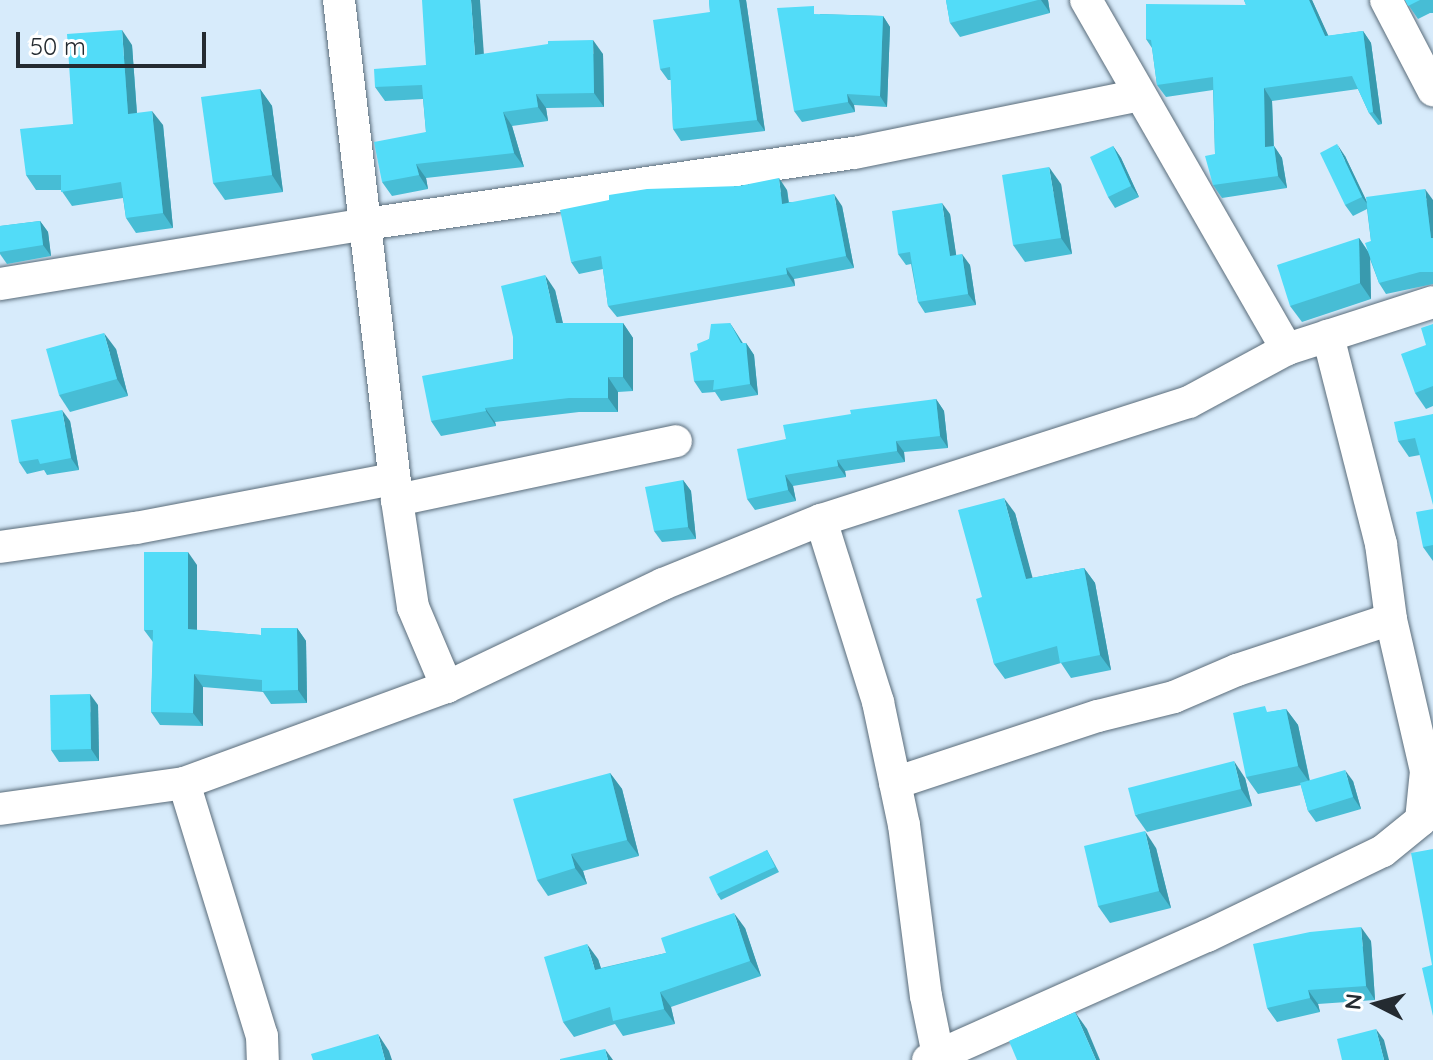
<!DOCTYPE html>
<html>
<head>
<meta charset="utf-8">
<style>
  body { margin:0 }
  #map { position:relative; width:1433px; height:1060px; overflow:hidden; background:#d7ebfb; font-family:Quicksand,sans-serif }
  div>[style] { position:absolute }
  [style*='--x'] { left:calc(var(--x)*1px); top:calc(var(--y)*1px); width:calc(var(--w)*1px); rotate:calc(var(--a)*1deg) }
  .roads { filter:drop-shadow(0 0 2px #5a6c7a) drop-shadow(0 0 2px #5a6c7a) }
  .minor>* { height:32px; margin:-16px; padding:0 16px; transform-origin:16px; border-radius:16px; background:#fff }
  .wall>* { inset:0; background:#47bdd5 }
  .shaded-wall>* { inset:0; background:#399aae }
  .building>* { inset:0; background:#52dcf8 }
  span { translate:-50% -50%; white-space:nowrap; text-align:center; line-height:1.15; -webkit-text-stroke:7px #fff; paint-order:stroke }
  .north { position:absolute; left:1337px; top:964px; width:80px; height:80px; -webkit-text-stroke:6px #fff; paint-order:stroke; rotate:276deg; font-size:22px; font-weight:700; line-height:32px; text-align:center; color:#242b31 }
  .north::after { content:''; display:block; margin:auto; width:28px; height:36px; background:#242b31; clip-path:polygon(50% 0,100% 100%,50% 72%,0 100%) }
  .scale { position:absolute; left:16px; top:32px; width:190px; height:36px; box-sizing:border-box; border:4px solid #242b31; border-top:0; padding-left:10px; font-size:24px; line-height:28px; white-space:nowrap; color:#242b31; -webkit-text-stroke:6px #fff; paint-order:stroke }
</style>
</head>
<body>
<div id="map">
  <div class="roads">
    <div class="minor">
      <i style="--x:339;--y:0;--w:503;--a:83.38"></i>
      <i style="--x:397;--y:500;--w:108;--a:81.5"></i>
      <i style="--x:413;--y:607;--w:87;--a:67"></i>
      <i style="--x:1086;--y:0;--w:403;--a:60.1"></i>
      <i style="--x:1386;--y:0;--w:102;--a:62.4"></i>
      <i style="--x:0;--y:284;--w:371;--a:-9.3"></i>
      <i style="--x:366;--y:224;--w:494;--a:-8.3"></i>
      <i style="--x:855;--y:153;--w:290;--a:-11.5"></i>
      <i style="--x:397;--y:500;--w:285;--a:-11.9"></i>
      <i style="--x:821;--y:520;--w:191;--a:72.6"></i>
      <i style="--x:878;--y:702;--w:126;--a:78.1"></i>
      <i style="--x:904;--y:825;--w:172;--a:82.7"></i>
      <i style="--x:926;--y:996;--w:65;--a:78.5"></i>
      <i style="--x:0;--y:547;--w:137;--a:-8"></i>
      <i style="--x:136;--y:528;--w:263;--a:-10.8"></i>
      <i style="--x:184;--y:783;--w:265;--a:72.9"></i>
      <i style="--x:262;--y:1036;--w:24;--a:88"></i>
      <i style="--x:895;--y:783;--w:214;--a:-18.3"></i>
      <i style="--x:1098;--y:716;--w:78;--a:-14"></i>
      <i style="--x:1174;--y:697;--w:69;--a:-23.2"></i>
      <i style="--x:1237;--y:670;--w:162;--a:-18.3"></i>
      <i style="--x:0;--y:809;--w:186;--a:-8"></i>
      <i style="--x:184;--y:783;--w:280;--a:-20.1"></i>
      <i style="--x:447;--y:687;--w:239;--a:-25.5"></i>
      <i style="--x:663;--y:584;--w:170;--a:-22.1"></i>
      <i style="--x:821;--y:520;--w:386;--a:-17.8"></i>
      <i style="--x:1189;--y:402;--w:111;--a:-28.4"></i>
      <i style="--x:1287;--y:349;--w:153;--a:-17.8"></i>
      <i style="--x:928;--y:1060;--w:305;--a:-24"></i>
      <i style="--x:1207;--y:936;--w:195;--a:-25.8"></i>
      <i style="--x:1383;--y:851;--w:49;--a:-39.2"></i>
      <i style="--x:1421;--y:820;--w:49;--a:-84.2"></i>
      <i style="--x:1426;--y:771;--w:156;--a:-103"></i>
      <i style="--x:1391;--y:619;--w:76;--a:-97.6"></i>
      <i style="--x:1381;--y:544;--w:215;--a:-104.3"></i>
    </div>
  </div>
  <div class="wall">
    <i style="clip-path:polygon(709px 0,746px 0,765px 131px,681px 141px,673px 129px,671px 80px,668px 80px,660px 69px,710px 12px)"></i>
    <i style="clip-path:polygon(946px 0,1048px 0,1050px 13px,960px 37px,950px 23px)"></i>
    <i style="clip-path:polygon(1244px 0,1312px 0,1328px 36px,1363px 31px,1371px 43px,1382px 124px,1378px 125px,1369px 113px,1358px 89px,1272px 101px,1274px 146px,1282px 158px,1287px 188px,1222px 198px,1213px 185px,1215px 154px,1213px 90px,1166px 97px,1157px 85px,1152px 48px,1146px 39px,1246px 5px)"></i>
    <i style="clip-path:polygon(1405px 0,1433px 0,1433px 13px,1430px 13px,1418px 19px)"></i>
    <i style="clip-path:polygon(820px 14px,883px 16px,890px 27px,887px 107px,854px 105px,855px 112px,802px 122px,794px 111px)"></i>
    <i style="clip-path:polygon(132px 45px,137px 113px,163px 125px,173px 228px,136px 233px,126px 218px,123px 198px,72px 206px,61px 190px,36px 190px,26px 175px,73px 124px)"></i>
    <i style="clip-path:polygon(484px 54px,603px 54px,604px 107px,546px 108px,548px 121px,512px 126px,524px 167px,426px 178px,428px 189px,392px 196px,382px 182px,426px 132px,423px 99px,385px 101px,375px 87px,426px 65px)"></i>
    <i style="clip-path:polygon(260px 89px,272px 106px,283px 192px,225px 200px,213px 183px)"></i>
    <i style="clip-path:polygon(1113px 146px,1121px 158px,1139px 197px,1115px 208px,1108px 197px)"></i>
    <i style="clip-path:polygon(1345px 156px,1366px 201px,1433px 200px,1433px 284px,1386px 294px,1379px 283px,1370px 259px,1371px 299px,1302px 322px,1290px 306px,1359px 238px,1368px 251px,1371px 241px,1367px 209px,1353px 216px,1345px 205px)"></i>
    <i style="clip-path:polygon(1061px 184px,1072px 254px,1025px 262px,1013px 245px)"></i>
    <i style="clip-path:polygon(787px 190px,789px 202px,842px 206px,854px 268px,794px 279px,795px 286px,617px 317px,608px 306px,603px 269px,579px 274px,571px 262px)"></i>
    <i style="clip-path:polygon(950px 214px,956px 255px,970px 265px,976px 305px,925px 313px,918px 302px,911px 264px,906px 265px,898px 254px)"></i>
    <i style="clip-path:polygon(40px 221px,48px 232px,51px 256px,7px 264px,0 254px,0 226px)"></i>
    <i style="clip-path:polygon(555px 290px,563px 323px,623px 323px,633px 338px,633px 391px,618px 392px,618px 412px,579px 412px,495px 422px,496px 426px,441px 436px,431px 421px,513px 359px)"></i>
    <i style="clip-path:polygon(730px 323px,743px 343px,746px 343px,754px 355px,758px 395px,721px 401px,715px 392px,702px 393px,694px 381px,698px 350px,709px 339px)"></i>
    <i style="clip-path:polygon(1433px 324px,1433px 406px,1426px 409px,1415px 393px)"></i>
    <i style="clip-path:polygon(116px 349px,128px 396px,70px 412px,59px 395px)"></i>
    <i style="clip-path:polygon(936px 399px,944px 411px,948px 448px,904px 452px,905px 462px,845px 471px,846px 477px,793px 486px,796px 501px,755px 510px,747px 499px,786px 439px)"></i>
    <i style="clip-path:polygon(1433px 414px,1420px 455px,1409px 457px,1398px 441px)"></i>
    <i style="clip-path:polygon(70px 421px,79px 470px,47px 475px,44px 470px,27px 474px,19px 462px)"></i>
    <i style="clip-path:polygon(683px 480px,691px 491px,696px 539px,662px 542px,654px 531px)"></i>
    <i style="clip-path:polygon(1433px 509px,1433px 561px,1423px 547px)"></i>
    <i style="clip-path:polygon(1015px 513px,1032px 578px,1084px 568px,1095px 583px,1111px 670px,1071px 678px,1061px 663px,1005px 679px,994px 664px,982px 597px)"></i>
    <i style="clip-path:polygon(197px 565px,197px 630px,261px 635px,297px 628px,306px 641px,307px 703px,271px 704px,263px 692px,203px 687px,203px 726px,160px 725px,151px 712px,153px 642px,144px 630px)"></i>
    <i style="clip-path:polygon(98px 705px,99px 761px,59px 762px,51px 750px)"></i>
    <i style="clip-path:polygon(1286px 709px,1298px 725px,1310px 781px,1353px 781px,1361px 809px,1316px 822px,1308px 811px,1301px 785px,1258px 794px,1246px 777px,1270px 712px)"></i>
    <i style="clip-path:polygon(610px 773px,622px 789px,639px 856px,583px 871px,587px 884px,548px 896px,537px 880px)"></i>
    <i style="clip-path:polygon(1245px 778px,1252px 806px,1147px 832px,1135px 815px)"></i>
    <i style="clip-path:polygon(1156px 848px,1171px 908px,1110px 923px,1098px 906px)"></i>
    <i style="clip-path:polygon(767px 850px,779px 872px,721px 900px,717px 894px)"></i>
    <i style="clip-path:polygon(745px 928px,761px 976px,671px 1007px,675px 1024px,623px 1036px,615px 1024px,574px 1037px,563px 1022px,598px 959px,601px 968px,666px 953px)"></i>
    <i style="clip-path:polygon(1371px 941px,1375px 1000px,1318px 1004px,1320px 1012px,1277px 1022px,1267px 1008px)"></i>
  </div>
  <div class="shaded-wall">
    <i style="clip-path:polygon(471px 0,480px 0,485px 69px,475px 55px)"></i>
    <i style="clip-path:polygon(739px 0,746px 0,765px 131px,757px 120px)"></i>
    <i style="clip-path:polygon(1041px 0,1048px 0,1050px 13px)"></i>
    <i style="clip-path:polygon(1309px 0,1312px 0,1334px 48px,1325px 36px)"></i>
    <i style="clip-path:polygon(883px 16px,890px 27px,887px 107px,880px 96px)"></i>
    <i style="clip-path:polygon(122px 30px,132px 45px,138px 129px,128px 114px)"></i>
    <i style="clip-path:polygon(1363px 31px,1371px 43px,1382px 124px,1373px 112px)"></i>
    <i style="clip-path:polygon(593px 40px,603px 54px,604px 107px,594px 93px)"></i>
    <i style="clip-path:polygon(1264px 88px,1272px 101px,1274px 159px,1265px 147px)"></i>
    <i style="clip-path:polygon(260px 89px,272px 106px,283px 192px,272px 175px)"></i>
    <i style="clip-path:polygon(536px 94px,546px 108px,548px 121px,538px 107px)"></i>
    <i style="clip-path:polygon(847px 94px,854px 105px,855px 112px,848px 102px)"></i>
    <i style="clip-path:polygon(152px 111px,163px 125px,173px 228px,163px 213px)"></i>
    <i style="clip-path:polygon(503px 112px,512px 126px,524px 167px,514px 153px)"></i>
    <i style="clip-path:polygon(1337px 144px,1345px 156px,1370px 208px,1362px 197px)"></i>
    <i style="clip-path:polygon(1113px 146px,1121px 158px,1139px 197px,1131px 186px)"></i>
    <i style="clip-path:polygon(1274px 146px,1282px 158px,1287px 188px,1278px 176px)"></i>
    <i style="clip-path:polygon(416px 164px,426px 178px,428px 189px,419px 175px)"></i>
    <i style="clip-path:polygon(1049px 167px,1061px 184px,1072px 254px,1061px 238px)"></i>
    <i style="clip-path:polygon(779px 178px,787px 190px,790px 215px,782px 204px)"></i>
    <i style="clip-path:polygon(1425px 189px,1433px 200px,1433px 241px,1431px 238px)"></i>
    <i style="clip-path:polygon(834px 194px,842px 206px,854px 268px,846px 256px)"></i>
    <i style="clip-path:polygon(942px 203px,950px 214px,958px 267px,950px 256px)"></i>
    <i style="clip-path:polygon(40px 221px,48px 232px,51px 256px,43px 245px)"></i>
    <i style="clip-path:polygon(1359px 238px,1370px 255px,1371px 299px,1360px 283px)"></i>
    <i style="clip-path:polygon(962px 254px,970px 265px,976px 305px,968px 294px)"></i>
    <i style="clip-path:polygon(786px 268px,794px 279px,795px 286px,787px 274px)"></i>
    <i style="clip-path:polygon(545px 275px,555px 290px,566px 337px,556px 323px)"></i>
    <i style="clip-path:polygon(623px 323px,633px 338px,633px 391px,623px 377px)"></i>
    <i style="clip-path:polygon(730px 323px,747px 351px,746px 343px,754px 355px,758px 395px,750px 384px,741px 343px)"></i>
    <i style="clip-path:polygon(104px 333px,116px 349px,128px 396px,117px 379px)"></i>
    <i style="clip-path:polygon(608px 377px,618px 392px,618px 412px,608px 398px)"></i>
    <i style="clip-path:polygon(936px 399px,944px 411px,948px 448px,940px 436px)"></i>
    <i style="clip-path:polygon(485px 408px,495px 422px,496px 426px,486px 411px)"></i>
    <i style="clip-path:polygon(62px 410px,70px 421px,79px 470px,71px 458px)"></i>
    <i style="clip-path:polygon(896px 441px,904px 452px,905px 462px,897px 451px)"></i>
    <i style="clip-path:polygon(837px 460px,845px 471px,846px 477px,838px 466px)"></i>
    <i style="clip-path:polygon(785px 475px,793px 486px,796px 501px,788px 490px)"></i>
    <i style="clip-path:polygon(683px 480px,691px 491px,696px 539px,688px 527px)"></i>
    <i style="clip-path:polygon(1004px 498px,1015px 513px,1037px 594px,1026px 579px)"></i>
    <i style="clip-path:polygon(188px 552px,197px 565px,197px 642px,188px 629px)"></i>
    <i style="clip-path:polygon(1084px 568px,1095px 583px,1111px 670px,1100px 655px)"></i>
    <i style="clip-path:polygon(297px 628px,306px 641px,307px 703px,298px 690px)"></i>
    <i style="clip-path:polygon(194px 674px,203px 687px,203px 726px,193px 713px)"></i>
    <i style="clip-path:polygon(90px 694px,98px 705px,99px 761px,91px 749px)"></i>
    <i style="clip-path:polygon(1286px 709px,1298px 725px,1310px 783px,1298px 766px)"></i>
    <i style="clip-path:polygon(1234px 761px,1245px 778px,1252px 806px,1241px 789px)"></i>
    <i style="clip-path:polygon(1345px 770px,1353px 781px,1361px 809px,1353px 797px)"></i>
    <i style="clip-path:polygon(610px 773px,622px 789px,639px 856px,627px 840px)"></i>
    <i style="clip-path:polygon(1145px 831px,1156px 848px,1171px 908px,1159px 891px)"></i>
    <i style="clip-path:polygon(571px 854px,583px 871px,587px 884px,575px 868px)"></i>
    <i style="clip-path:polygon(734px 913px,745px 928px,761px 976px,750px 961px)"></i>
    <i style="clip-path:polygon(1361px 927px,1371px 941px,1375px 1000px,1366px 986px)"></i>
    <i style="clip-path:polygon(587px 944px,598px 959px,606px 985px,595px 970px)"></i>
    <i style="clip-path:polygon(1308px 990px,1318px 1004px,1320px 1012px,1310px 998px)"></i>
    <i style="clip-path:polygon(660px 992px,671px 1007px,675px 1024px,664px 1009px)"></i>
    <i style="clip-path:polygon(1075px 1012px,1087px 1029px,1100px 1060px,1096px 1060px)"></i>
    <i style="clip-path:polygon(1376px 1029px,1384px 1040px,1389px 1060px,1384px 1060px)"></i>
    <i style="clip-path:polygon(378px 1034px,389px 1051px,392px 1060px,385px 1060px)"></i>
    <i style="clip-path:polygon(605px 1049px,613px 1060px,608px 1060px)"></i>
  </div>
  <div class="building">
    <i style="clip-path:polygon(422px 0,471px 0,475px 55px,548px 44px,548px 41px,593px 40px,594px 93px,536px 94px,538px 107px,503px 112px,514px 153px,416px 164px,419px 175px,382px 182px,374px 142px,426px 132px,422px 85px,375px 87px,374px 69px,426px 65px)"></i>
    <i style="clip-path:polygon(709px 0,739px 0,757px 120px,673px 129px,670px 67px,660px 69px,653px 20px,710px 12px)"></i>
    <i style="clip-path:polygon(946px 0,1038px 0,950px 23px)"></i>
    <i style="clip-path:polygon(1244px 0,1309px 0,1325px 36px,1363px 31px,1373px 112px,1369px 113px,1352px 76px,1264px 88px,1265px 147px,1274px 146px,1278px 176px,1213px 185px,1205px 156px,1215px 154px,1213px 77px,1157px 85px,1151px 40px,1146px 39px,1146px 4px,1246px 5px)"></i>
    <i style="clip-path:polygon(1405px 0,1420px 0,1408px 6px)"></i>
    <i style="clip-path:polygon(814px 6px,814px 14px,883px 16px,880px 96px,847px 94px,848px 102px,794px 111px,777px 8px)"></i>
    <i style="clip-path:polygon(122px 30px,128px 114px,152px 111px,163px 213px,126px 218px,121px 182px,61px 192px,61px 175px,26px 175px,20px 129px,73px 124px,67px 34px)"></i>
    <i style="clip-path:polygon(260px 89px,272px 175px,213px 183px,201px 97px)"></i>
    <i style="clip-path:polygon(1337px 144px,1362px 197px,1345px 205px,1320px 153px)"></i>
    <i style="clip-path:polygon(1113px 146px,1131px 186px,1108px 197px,1090px 157px)"></i>
    <i style="clip-path:polygon(1049px 167px,1061px 238px,1013px 245px,1002px 175px)"></i>
    <i style="clip-path:polygon(779px 178px,782px 204px,834px 194px,846px 256px,786px 268px,787px 274px,608px 306px,601px 256px,571px 262px,560px 210px,609px 200px,609px 195px,647px 189px,739px 186px)"></i>
    <i style="clip-path:polygon(1425px 189px,1431px 238px,1433px 238px,1433px 272px,1420px 272px,1379px 283px,1365px 243px,1371px 241px,1366px 197px)"></i>
    <i style="clip-path:polygon(942px 203px,950px 256px,962px 254px,968px 294px,918px 302px,910px 252px,898px 254px,892px 211px)"></i>
    <i style="clip-path:polygon(40px 221px,43px 245px,0 252px,0 226px)"></i>
    <i style="clip-path:polygon(1359px 238px,1360px 283px,1290px 306px,1277px 265px)"></i>
    <i style="clip-path:polygon(545px 275px,556px 323px,623px 323px,623px 377px,608px 377px,608px 398px,569px 398px,485px 408px,486px 411px,431px 421px,422px 376px,513px 359px,513px 337px,501px 286px)"></i>
    <i style="clip-path:polygon(730px 323px,741px 343px,746px 343px,750px 384px,713px 390px,714px 380px,694px 381px,690px 353px,698px 350px,697px 344px,709px 339px,711px 324px)"></i>
    <i style="clip-path:polygon(1433px 324px,1433px 386px,1415px 393px,1401px 354px,1426px 345px,1421px 328px)"></i>
    <i style="clip-path:polygon(104px 333px,117px 379px,59px 395px,46px 349px)"></i>
    <i style="clip-path:polygon(936px 399px,940px 436px,896px 441px,897px 451px,837px 460px,838px 466px,785px 475px,788px 490px,747px 499px,737px 449px,786px 439px,783px 425px,851px 414px,850px 410px)"></i>
    <i style="clip-path:polygon(62px 410px,71px 458px,40px 464px,38px 459px,19px 462px,11px 420px)"></i>
    <i style="clip-path:polygon(1433px 414px,1433px 505px,1415px 438px,1398px 441px,1394px 422px)"></i>
    <i style="clip-path:polygon(683px 480px,688px 527px,654px 531px,645px 487px)"></i>
    <i style="clip-path:polygon(1004px 498px,1026px 579px,1084px 568px,1100px 655px,1060px 663px,1057px 646px,994px 664px,976px 599px,982px 597px,958px 510px)"></i>
    <i style="clip-path:polygon(1433px 509px,1433px 545px,1423px 547px,1416px 512px)"></i>
    <i style="clip-path:polygon(144px 552px,188px 552px,188px 629px,261px 635px,261px 628px,297px 628px,298px 690px,262px 691px,262px 680px,194px 674px,193px 713px,151px 712px,153px 630px,144px 630px)"></i>
    <i style="clip-path:polygon(90px 694px,91px 749px,51px 750px,50px 695px)"></i>
    <i style="clip-path:polygon(1265px 706px,1267px 712px,1286px 709px,1298px 766px,1246px 777px,1233px 713px)"></i>
    <i style="clip-path:polygon(1234px 761px,1241px 789px,1135px 815px,1128px 788px)"></i>
    <i style="clip-path:polygon(1345px 770px,1353px 797px,1308px 811px,1300px 783px)"></i>
    <i style="clip-path:polygon(610px 773px,627px 840px,571px 854px,575px 868px,537px 880px,513px 799px)"></i>
    <i style="clip-path:polygon(1145px 831px,1159px 891px,1098px 906px,1084px 846px)"></i>
    <i style="clip-path:polygon(1433px 849px,1433px 1016px,1422px 968px,1432px 965px,1411px 853px)"></i>
    <i style="clip-path:polygon(767px 850px,775px 867px,717px 894px,709px 877px)"></i>
    <i style="clip-path:polygon(734px 913px,750px 961px,660px 992px,664px 1009px,613px 1021px,610px 1007px,563px 1022px,544px 957px,587px 944px,595px 970px,666px 953px,661px 938px)"></i>
    <i style="clip-path:polygon(1361px 927px,1366px 986px,1308px 990px,1310px 998px,1267px 1008px,1253px 944px,1310px 932px)"></i>
    <i style="clip-path:polygon(1075px 1012px,1096px 1060px,1017px 1060px,1009px 1041px)"></i>
    <i style="clip-path:polygon(1376px 1029px,1384px 1060px,1342px 1060px,1337px 1039px)"></i>
    <i style="clip-path:polygon(378px 1034px,385px 1060px,313px 1060px,311px 1054px)"></i>
    <i style="clip-path:polygon(605px 1049px,608px 1060px,560px 1060px,560px 1059px)"></i>
  </div>
  <div class="north">N</div>
  <div class="scale">50 m</div>
</div>
</body>
</html>
